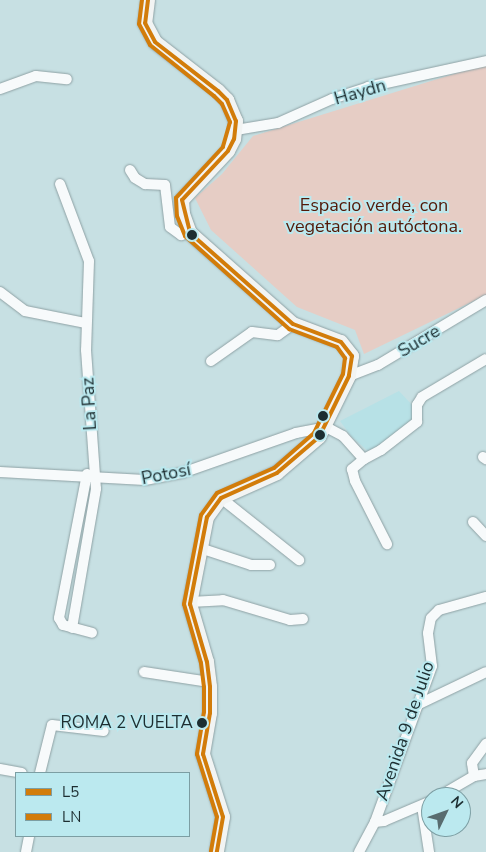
<!DOCTYPE html>
<html>
<head>
<meta charset="utf-8">
<style>
  body { margin:0 }
  #map { position:relative; width:486px; height:852px; overflow:hidden; background:#c7e0e3; font-family:"Nunito Sans",sans-serif }
  div>[style] { position:absolute }
  [style*='--x'] { left:calc(var(--x)*1px); top:calc(var(--y)*1px); width:calc(var(--w)*1px); rotate:calc(var(--a)*1deg) }
  .built>* { inset:0; background:#b7e1e6 }
  .green>* { inset:0; background:#e6cdc5 }
  .roads { filter:drop-shadow(0 0 1px #8ea1a4) drop-shadow(0 0 1px #8ea1a4) }
  .minor>* { height:10px; margin:-5px; padding:0 5px; transform-origin:5px; border-radius:5px; background:#f7fafb }
  .secondary>* { height:14px; margin:-7px; padding:0 7px; transform-origin:7px; border-radius:7px; background:#f2f4f3 }
  .bus-1>* { height:4px; margin:-2px; padding:0 2px; transform-origin:2px; border-radius:2px; background:#d27c0a }
  .bus-2>* { height:4px; margin:-2px; padding:0 2px; transform-origin:2px; border-radius:2px; background:#d27c0a }
  .dots>* { width:14px; height:14px; translate:-50% -50%; box-sizing:border-box; border:2px solid #bbe9ef; border-radius:50% }
  span { translate:-50% -50%; white-space:nowrap; text-align:center; line-height:1.15; -webkit-text-stroke:4px #bbe9ef; paint-order:stroke }
  .bus-label { font-size:17px; color:#1d2e31 }
  .right { translate:-100% -50%; text-align:right }
  .street-label { font-size:18px; color:#1d2e31 }
  .park-label { font-size:18px; color:#531908 }
  .legend { position:absolute; left:15px; top:772px; width:175px; height:65px; box-sizing:border-box; background:#bbe9ef; border:1px solid #7c9ea3; margin:0; padding:6px 9px; list-style:none; font-size:15px; color:#1d2e31 }
  .legend li { display:flex; align-items:center; gap:10px; height:25px }
  .legend b { width:25px; border:1px solid #7c9ea3 }
  .north { position:absolute; left:421px; top:787px; width:50px; height:50px; box-sizing:border-box; background:#bbe9ef; border:1px solid #7c9ea3; border-radius:50%; rotate:48deg; font-size:14px; font-weight:700; line-height:20px; text-align:center; color:#1d2e31 }
  .north::after { content:''; display:block; margin:auto; width:18px; height:22px; background:#586c6f; clip-path:polygon(50% 0,100% 100%,50% 72%,0 100%) }
</style>
</head>
<body>
<div id="map">
  <div class="built">
    <i style="clip-path:polygon(399px 391px,413px 406px,417px 415px,381px 446px,368px 451px,351px 436px,340px 421px)"></i>
  </div>
  <div class="green">
    <i style="clip-path:polygon(486px 64px,486px 295px,364px 354px,355px 330px,297px 307px,211px 230px,195px 198px,222px 174px,253px 136px)"></i>
  </div>
  <div class="roads">
    <div class="minor">
      <i style="--x:0;--y:89;--w:38;--a:-20"></i>
      <i style="--x:36;--y:76;--w:31;--a:6"></i>
      <i style="--x:236;--y:130;--w:43;--a:-9.5"></i>
      <i style="--x:278;--y:123;--w:59;--a:-24"></i>
      <i style="--x:332;--y:99;--w:38;--a:-18"></i>
      <i style="--x:368;--y:87;--w:121;--a:-12.4"></i>
      <i style="--x:130;--y:170;--w:9;--a:58"></i>
      <i style="--x:135;--y:178;--w:12;--a:31"></i>
      <i style="--x:145;--y:184;--w:20;--a:3"></i>
      <i style="--x:165;--y:185;--w:42;--a:83.2"></i>
      <i style="--x:170;--y:227;--w:14;--a:36"></i>
      <i style="--x:181;--y:235;--w:9;--a:-13"></i>
      <i style="--x:60;--y:184;--w:82;--a:69.4"></i>
      <i style="--x:89;--y:261;--w:89;--a:91.9"></i>
      <i style="--x:86;--y:350;--w:139;--a:85.9"></i>
      <i style="--x:96;--y:489;--w:141;--a:99.8"></i>
      <i style="--x:0;--y:292;--w:31;--a:37"></i>
      <i style="--x:25;--y:311;--w:61;--a:11.3"></i>
      <i style="--x:211;--y:361;--w:50;--a:-35.3"></i>
      <i style="--x:252;--y:332;--w:26;--a:7"></i>
      <i style="--x:278;--y:335;--w:19;--a:-36"></i>
      <i style="--x:349;--y:376;--w:31;--a:-21"></i>
      <i style="--x:378;--y:365;--w:126;--a:-31"></i>
      <i style="--x:483;--y:457;--w:4;--a:34"></i>
      <i style="--x:364;--y:459;--w:16;--a:140"></i>
      <i style="--x:352;--y:469;--w:12;--a:76"></i>
      <i style="--x:355;--y:481;--w:71;--a:63.1"></i>
      <i style="--x:0;--y:472;--w:145;--a:3.2"></i>
      <i style="--x:145;--y:480;--w:38;--a:-11"></i>
      <i style="--x:182;--y:473;--w:121;--a:-19.3"></i>
      <i style="--x:296;--y:433;--w:31;--a:-11"></i>
      <i style="--x:326;--y:427;--w:19;--a:28"></i>
      <i style="--x:343;--y:436;--w:31;--a:48"></i>
      <i style="--x:364;--y:459;--w:19;--a:-28"></i>
      <i style="--x:381;--y:450;--w:46;--a:-37.9"></i>
      <i style="--x:417;--y:422;--w:17;--a:-90"></i>
      <i style="--x:417;--y:405;--w:9;--a:-58"></i>
      <i style="--x:422;--y:397;--w:74;--a:-30.7"></i>
      <i style="--x:87;--y:474;--w:147;--a:101"></i>
      <i style="--x:59;--y:618;--w:8;--a:60"></i>
      <i style="--x:63;--y:625;--w:30;--a:15"></i>
      <i style="--x:221;--y:498;--w:100;--a:38.5"></i>
      <i style="--x:473;--y:522;--w:19;--a:47"></i>
      <i style="--x:200;--y:548;--w:54;--a:18.4"></i>
      <i style="--x:251;--y:565;--w:19;--a:0"></i>
      <i style="--x:190;--y:602;--w:33;--a:-3"></i>
      <i style="--x:223;--y:600;--w:70;--a:16.6"></i>
      <i style="--x:290;--y:620;--w:13;--a:-4"></i>
      <i style="--x:144;--y:672;--w:66;--a:8.7"></i>
      <i style="--x:417;--y:705;--w:76;--a:-25.6"></i>
      <i style="--x:0;--y:769;--w:22;--a:10"></i>
      <i style="--x:40;--y:773;--w:49;--a:-76"></i>
      <i style="--x:52;--y:725;--w:52;--a:6.6"></i>
      <i style="--x:474;--y:776;--w:13;--a:-99"></i>
      <i style="--x:472;--y:763;--w:24;--a:-54"></i>
      <i style="--x:438;--y:797;--w:42;--a:-30.3"></i>
      <i style="--x:474;--y:776;--w:12;--a:-9"></i>
      <i style="--x:422;--y:806;--w:47;--a:81.3"></i>
      <i style="--x:375;--y:822;--w:9;--a:-6"></i>
      <i style="--x:384;--y:821;--w:51;--a:-23.1"></i>
      <i style="--x:26;--y:852;--w:16;--a:-79"></i>
      <i style="--x:359;--y:852;--w:34;--a:-62"></i>
      <i style="--x:375;--y:822;--w:166;--a:-69.9"></i>
      <i style="--x:432;--y:666;--w:33;--a:-97"></i>
      <i style="--x:428;--y:633;--w:15;--a:-79"></i>
      <i style="--x:431;--y:618;--w:11;--a:-45"></i>
      <i style="--x:439;--y:610;--w:49;--a:-15.5"></i>
    </div>
    <div class="secondary">
      <i style="--x:148;--y:0;--w:23;--a:97"></i>
      <i style="--x:145;--y:23;--w:21;--a:62"></i>
      <i style="--x:155;--y:42;--w:80;--a:37.9"></i>
      <i style="--x:218;--y:91;--w:13;--a:45"></i>
      <i style="--x:227;--y:100;--w:23;--a:67"></i>
      <i style="--x:236;--y:121;--w:18;--a:96"></i>
      <i style="--x:234;--y:139;--w:13;--a:117"></i>
      <i style="--x:228;--y:151;--w:67;--a:133.2"></i>
      <i style="--x:182;--y:200;--w:14;--a:86"></i>
      <i style="--x:183;--y:214;--w:20;--a:70"></i>
      <i style="--x:190;--y:233;--w:137;--a:41.5"></i>
      <i style="--x:293;--y:324;--w:51;--a:20.6"></i>
      <i style="--x:341;--y:342;--w:18;--a:52"></i>
      <i style="--x:352;--y:356;--w:20;--a:99"></i>
      <i style="--x:349;--y:376;--w:68;--a:116.2"></i>
      <i style="--x:319;--y:437;--w:55;--a:139.4"></i>
      <i style="--x:277;--y:473;--w:61;--a:155.9"></i>
      <i style="--x:221;--y:498;--w:24;--a:126"></i>
      <i style="--x:207;--y:517;--w:89;--a:101.1"></i>
      <i style="--x:190;--y:604;--w:60;--a:73.7"></i>
      <i style="--x:207;--y:662;--w:25;--a:83"></i>
      <i style="--x:210;--y:687;--w:26;--a:90"></i>
      <i style="--x:210;--y:713;--w:42;--a:99.7"></i>
      <i style="--x:203;--y:754;--w:66;--a:72.4"></i>
      <i style="--x:223;--y:817;--w:36;--a:100"></i>
    </div>
  </div>
  <div class="bus-1">
    <i style="--x:148;--y:0;--w:23;--a:97"></i>
    <i style="--x:145;--y:23;--w:21;--a:62"></i>
    <i style="--x:155;--y:42;--w:80;--a:37.9"></i>
    <i style="--x:218;--y:91;--w:13;--a:45"></i>
    <i style="--x:227;--y:100;--w:23;--a:67"></i>
    <i style="--x:236;--y:121;--w:18;--a:96"></i>
    <i style="--x:234;--y:139;--w:13;--a:117"></i>
    <i style="--x:228;--y:151;--w:67;--a:133.2"></i>
    <i style="--x:182;--y:200;--w:34;--a:76"></i>
    <i style="--x:190;--y:233;--w:137;--a:41.5"></i>
    <i style="--x:293;--y:324;--w:51;--a:20.6"></i>
    <i style="--x:341;--y:342;--w:18;--a:52"></i>
    <i style="--x:352;--y:356;--w:20;--a:99"></i>
    <i style="--x:349;--y:376;--w:68;--a:116.2"></i>
    <i style="--x:319;--y:437;--w:55;--a:139.4"></i>
    <i style="--x:277;--y:473;--w:61;--a:155.9"></i>
    <i style="--x:221;--y:498;--w:24;--a:126"></i>
    <i style="--x:207;--y:517;--w:89;--a:101.1"></i>
    <i style="--x:190;--y:604;--w:60;--a:73.7"></i>
    <i style="--x:207;--y:662;--w:25;--a:83"></i>
    <i style="--x:210;--y:687;--w:26;--a:90"></i>
    <i style="--x:210;--y:713;--w:42;--a:99.7"></i>
    <i style="--x:203;--y:754;--w:66;--a:72.4"></i>
    <i style="--x:223;--y:817;--w:36;--a:100"></i>
  </div>
  <div class="bus-2">
    <i style="--x:142;--y:0;--w:24;--a:97"></i>
    <i style="--x:139;--y:24;--w:24;--a:62"></i>
    <i style="--x:150;--y:45;--w:82;--a:38.6"></i>
    <i style="--x:214;--y:96;--w:11;--a:45"></i>
    <i style="--x:222;--y:104;--w:20;--a:66"></i>
    <i style="--x:230;--y:122;--w:26;--a:106"></i>
    <i style="--x:223;--y:147;--w:69;--a:132.7"></i>
    <i style="--x:176;--y:198;--w:18;--a:87"></i>
    <i style="--x:177;--y:216;--w:22;--a:68"></i>
    <i style="--x:185;--y:236;--w:140;--a:41.8"></i>
    <i style="--x:289;--y:329;--w:51;--a:20.6"></i>
    <i style="--x:337;--y:347;--w:14;--a:54"></i>
    <i style="--x:345;--y:358;--w:16;--a:97"></i>
    <i style="--x:343;--y:374;--w:66;--a:116.2"></i>
    <i style="--x:314;--y:433;--w:53;--a:138.8"></i>
    <i style="--x:274;--y:468;--w:62;--a:156.3"></i>
    <i style="--x:217;--y:493;--w:27;--a:126"></i>
    <i style="--x:201;--y:515;--w:91;--a:100.8"></i>
    <i style="--x:184;--y:604;--w:61;--a:73.9"></i>
    <i style="--x:201;--y:663;--w:24;--a:83"></i>
    <i style="--x:204;--y:687;--w:25;--a:90"></i>
    <i style="--x:204;--y:712;--w:43;--a:99.5"></i>
    <i style="--x:197;--y:754;--w:66;--a:72.4"></i>
    <i style="--x:217;--y:817;--w:35;--a:100"></i>
  </div>
  <div class="dots">
    <i style="left:192px;top:235px;background:#1d2e31"></i>
    <i style="left:323px;top:416px;background:#1d2e31"></i>
    <i style="left:320px;top:435px;background:#1d2e31"></i>
    <i style="left:202px;top:723px;background:#1d2e31"></i>
  </div>
  <div class="bus-label">
    <span class="right" style="left:193px;top:723px">ROMA 2 VUELTA</span>
  </div>
  <div class="street-label">
    <span style="left:360px;top:92px;rotate:-16deg">Haydn</span>
    <span style="left:419px;top:341px;rotate:-31deg">Sucre</span>
    <span style="left:89px;top:404px;rotate:-93deg">La Paz</span>
    <span style="left:166px;top:474px;rotate:-11deg">Potosí</span>
    <span style="left:405px;top:731px;rotate:-71deg">Avenida 9 de Julio</span>
  </div>
  <div class="park-label">
    <span style="left:374px;top:216px">Espacio verde, con<br>vegetación autóctona.</span>
  </div>
  <ul class="legend">
  <li><b style="height:6px;background:#d27c0a"></b>L5</li>
  <li><b style="height:6px;background:#d27c0a"></b>LN</li>
  </ul>
  <div class="north">N</div>
</div>
</body>
</html>
